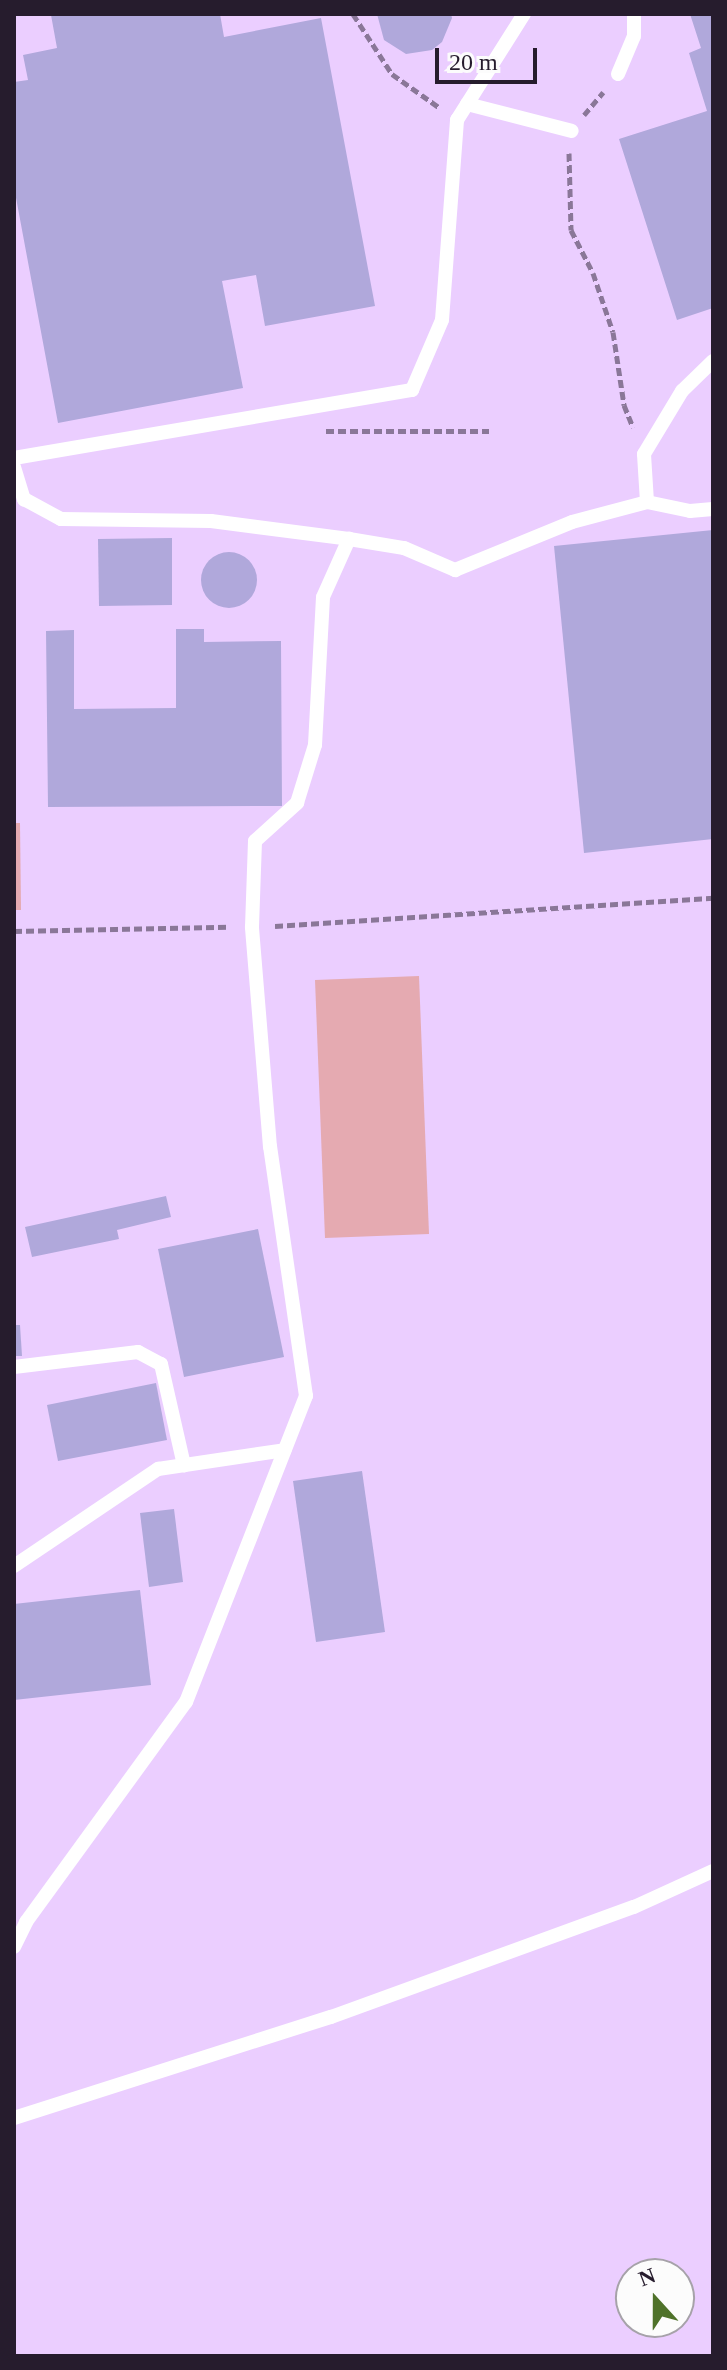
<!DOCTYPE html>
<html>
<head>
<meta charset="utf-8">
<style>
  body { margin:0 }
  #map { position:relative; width:727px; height:2370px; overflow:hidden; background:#ebceff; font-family:Georgia,serif }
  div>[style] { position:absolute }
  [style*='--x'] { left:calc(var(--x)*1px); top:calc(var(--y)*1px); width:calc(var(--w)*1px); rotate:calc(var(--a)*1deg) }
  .green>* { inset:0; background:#e5aab1 }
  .building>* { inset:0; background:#b0a8db }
  .round { border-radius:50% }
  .path>* { height:5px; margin-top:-2.5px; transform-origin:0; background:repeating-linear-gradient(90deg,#8a7798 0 8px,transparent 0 12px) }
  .service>* { height:14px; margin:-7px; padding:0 7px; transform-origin:7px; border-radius:7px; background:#fff }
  span { translate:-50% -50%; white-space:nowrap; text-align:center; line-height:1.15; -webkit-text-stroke:7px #fcfcfc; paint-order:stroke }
  .frame { position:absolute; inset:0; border:16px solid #261c2d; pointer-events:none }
  .north { position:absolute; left:615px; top:2258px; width:80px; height:80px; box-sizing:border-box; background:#fcfcfc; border:2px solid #a6a2a9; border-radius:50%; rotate:339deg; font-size:22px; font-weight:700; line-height:32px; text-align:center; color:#261c2d }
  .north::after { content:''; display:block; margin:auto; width:28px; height:36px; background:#4f722a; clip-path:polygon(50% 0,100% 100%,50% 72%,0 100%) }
  .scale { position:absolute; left:435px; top:48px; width:102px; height:36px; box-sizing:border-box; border:4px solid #261c2d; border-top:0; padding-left:10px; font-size:24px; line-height:28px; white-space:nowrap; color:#261c2d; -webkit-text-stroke:6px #fcfcfc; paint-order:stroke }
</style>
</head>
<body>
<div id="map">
  <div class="green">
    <i style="clip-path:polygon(14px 823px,20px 823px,21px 910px,14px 910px)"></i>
    <i style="clip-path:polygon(419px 976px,429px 1234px,325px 1238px,315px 980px)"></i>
  </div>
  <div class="building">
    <i style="clip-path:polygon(220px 14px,224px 37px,321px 18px,375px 306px,265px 326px,256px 275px,222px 281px,243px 388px,58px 423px,14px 187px,14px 82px,28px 80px,23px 55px,57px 48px,51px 15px)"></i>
    <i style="clip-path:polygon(377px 14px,451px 14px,452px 18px,442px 42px,432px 50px,406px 54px,384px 40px)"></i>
    <i style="clip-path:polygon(690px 14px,713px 14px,713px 308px,677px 320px,619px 139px,707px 111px,689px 53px,701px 48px)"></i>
    <i style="clip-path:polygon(713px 530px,713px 839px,584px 853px,554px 546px)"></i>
    <i style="clip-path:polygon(172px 538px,172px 605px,99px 606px,98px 539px)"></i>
    <i class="round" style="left:201px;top:552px;width:56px;height:56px"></i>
    <i style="clip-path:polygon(176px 629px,204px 629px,204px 642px,281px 641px,282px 806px,48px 807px,46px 631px,74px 630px,74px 709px,176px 708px)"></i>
    <i style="clip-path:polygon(166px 1196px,171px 1217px,117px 1230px,119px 1239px,32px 1257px,25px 1227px)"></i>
    <i style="clip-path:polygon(258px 1229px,284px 1357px,184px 1377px,158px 1249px)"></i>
    <i style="clip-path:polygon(14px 1325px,20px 1325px,22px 1356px,14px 1356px)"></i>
    <i style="clip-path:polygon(156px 1383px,167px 1440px,58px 1461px,47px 1405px)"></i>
    <i style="clip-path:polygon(362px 1471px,385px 1632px,316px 1642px,293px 1481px)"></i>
    <i style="clip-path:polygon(174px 1509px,183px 1582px,149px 1587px,140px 1513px)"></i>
    <i style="clip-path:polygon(140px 1590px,151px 1685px,14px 1700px,14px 1604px)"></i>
  </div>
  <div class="path">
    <i style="--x:353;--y:14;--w:72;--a:57"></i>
    <i style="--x:392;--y:74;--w:59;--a:35.3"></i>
    <i style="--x:584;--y:115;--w:30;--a:-50"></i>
    <i style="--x:569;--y:153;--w:77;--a:88.5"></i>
    <i style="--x:571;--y:230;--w:48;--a:62.9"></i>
    <i style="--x:593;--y:273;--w:62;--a:71.3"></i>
    <i style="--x:613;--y:332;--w:74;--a:81.4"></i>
    <i style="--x:624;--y:405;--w:24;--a:68"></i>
    <i style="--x:326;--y:431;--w:163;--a:0"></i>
    <i style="--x:275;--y:926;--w:439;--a:-3.7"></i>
    <i style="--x:14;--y:931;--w:215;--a:-1.1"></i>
  </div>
  <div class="service">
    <i style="--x:618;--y:74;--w:41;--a:-67.2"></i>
    <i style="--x:634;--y:36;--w:22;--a:-90"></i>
    <i style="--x:467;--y:104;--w:108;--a:14.4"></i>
    <i style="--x:14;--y:458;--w:404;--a:-9.7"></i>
    <i style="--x:412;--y:390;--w:76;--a:-66.8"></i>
    <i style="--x:442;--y:320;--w:201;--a:-85.7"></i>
    <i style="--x:457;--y:120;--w:125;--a:-57.7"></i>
    <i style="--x:14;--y:467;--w:34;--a:73"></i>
    <i style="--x:24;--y:499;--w:42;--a:28.4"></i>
    <i style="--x:61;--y:519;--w:150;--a:0.8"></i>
    <i style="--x:211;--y:521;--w:139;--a:7.4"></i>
    <i style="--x:349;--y:539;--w:56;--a:9.3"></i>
    <i style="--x:404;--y:548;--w:56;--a:23.3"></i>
    <i style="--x:455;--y:570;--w:126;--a:-22.3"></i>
    <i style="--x:572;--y:522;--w:78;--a:-14.9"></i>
    <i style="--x:647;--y:502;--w:44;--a:11.8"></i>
    <i style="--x:690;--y:511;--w:23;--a:-5"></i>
    <i style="--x:647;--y:502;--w:48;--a:-93.6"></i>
    <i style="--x:644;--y:454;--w:74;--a:-58.9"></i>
    <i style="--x:682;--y:391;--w:43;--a:-44.1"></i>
    <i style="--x:14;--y:1367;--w:125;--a:-6.9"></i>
    <i style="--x:138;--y:1352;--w:26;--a:28"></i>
    <i style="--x:161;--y:1364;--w:104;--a:77.2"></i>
    <i style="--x:14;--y:1566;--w:174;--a:-34"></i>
    <i style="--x:158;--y:1469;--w:128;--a:-8.5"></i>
    <i style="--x:14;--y:1947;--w:28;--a:-64"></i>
    <i style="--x:26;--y:1922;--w:272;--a:-54"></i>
    <i style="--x:186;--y:1702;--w:329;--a:-68.6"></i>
    <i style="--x:306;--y:1396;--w:252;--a:-98.2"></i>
    <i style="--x:270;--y:1147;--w:221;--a:-94.7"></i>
    <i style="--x:252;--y:927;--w:86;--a:-88"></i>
    <i style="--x:255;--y:841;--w:57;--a:-42.1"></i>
    <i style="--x:297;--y:803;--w:61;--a:-72.8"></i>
    <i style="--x:315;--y:745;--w:148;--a:-86.9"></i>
    <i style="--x:323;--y:597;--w:64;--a:-65.9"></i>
    <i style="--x:14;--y:2118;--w:333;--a:-17.7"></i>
    <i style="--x:331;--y:2017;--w:322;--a:-20"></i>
    <i style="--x:634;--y:1907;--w:87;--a:-24.5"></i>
  </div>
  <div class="frame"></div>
  <div class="north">N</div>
  <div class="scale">20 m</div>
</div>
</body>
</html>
